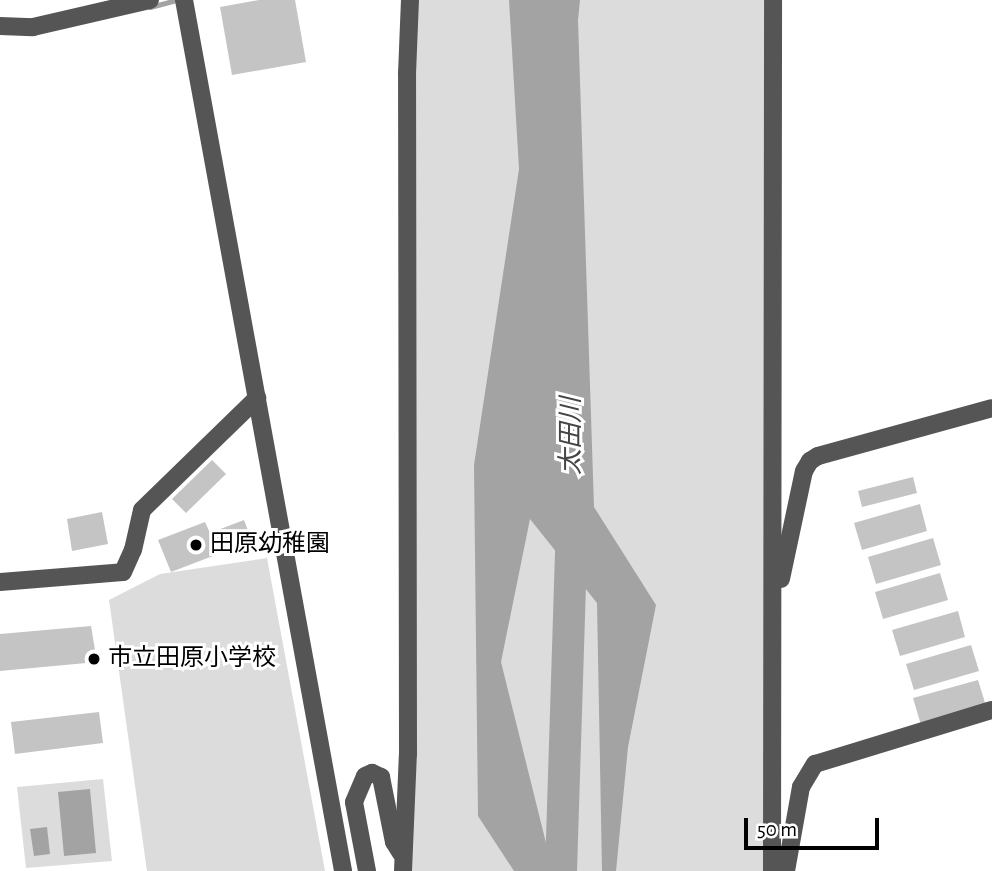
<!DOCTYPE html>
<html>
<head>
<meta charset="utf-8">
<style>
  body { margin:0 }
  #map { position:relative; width:992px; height:871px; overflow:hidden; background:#fff; font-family:"Alegreya Sans","Noto Sans JP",sans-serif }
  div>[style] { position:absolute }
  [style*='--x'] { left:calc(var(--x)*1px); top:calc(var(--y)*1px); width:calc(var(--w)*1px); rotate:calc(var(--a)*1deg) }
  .green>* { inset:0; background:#dcdcdc }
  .water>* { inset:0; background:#a3a3a3 }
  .stream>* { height:5px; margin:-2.5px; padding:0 2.5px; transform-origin:2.5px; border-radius:2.5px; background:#a3a3a3 }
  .river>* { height:32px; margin:-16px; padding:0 16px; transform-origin:16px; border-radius:16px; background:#a3a3a3 }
  .building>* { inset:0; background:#c4c4c4 }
  .minor>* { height:18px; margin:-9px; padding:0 9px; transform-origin:9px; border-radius:9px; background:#555 }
  .dots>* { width:19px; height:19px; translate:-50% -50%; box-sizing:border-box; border:4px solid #fff; border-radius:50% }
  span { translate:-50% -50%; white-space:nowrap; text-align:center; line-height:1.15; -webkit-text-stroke:6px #fff; paint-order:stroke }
  .poi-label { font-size:24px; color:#000 }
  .left { translate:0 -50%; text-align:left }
  .water-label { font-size:26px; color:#444; font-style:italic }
  .scale { position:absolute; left:744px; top:818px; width:135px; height:32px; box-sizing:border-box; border:4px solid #000; border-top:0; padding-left:9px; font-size:21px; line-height:24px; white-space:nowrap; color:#000; -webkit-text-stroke:5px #fff; paint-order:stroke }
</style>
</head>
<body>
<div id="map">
  <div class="green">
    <i style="clip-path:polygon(414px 0,771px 0,770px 871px,404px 871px)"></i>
    <i style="clip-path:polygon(267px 558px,325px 871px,147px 871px,109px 600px,160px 574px)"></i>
    <i style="clip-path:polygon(103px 779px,112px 861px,26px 868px,17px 787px)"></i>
  </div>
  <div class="water">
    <i style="clip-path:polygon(509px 0,580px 0,578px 20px,594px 507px,656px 605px,628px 747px,616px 871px,602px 871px,597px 603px,530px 519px,501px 662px,553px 871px,514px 871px,478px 816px,474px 465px,519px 169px)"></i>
    <i style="clip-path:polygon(90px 789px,96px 853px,64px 856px,58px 792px)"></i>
    <i style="clip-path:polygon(47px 827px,50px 854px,34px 856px,30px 829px)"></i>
  </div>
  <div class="stream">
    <i style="--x:150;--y:7;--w:28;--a:-15"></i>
  </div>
  <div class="river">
    <i style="--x:561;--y:871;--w:341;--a:-88.2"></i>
  </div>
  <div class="building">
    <i style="clip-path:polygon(259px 0,295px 0,306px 62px,232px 75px,220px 7px)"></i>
    <i style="clip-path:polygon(212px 460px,226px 474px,186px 513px,172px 499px)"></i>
    <i style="clip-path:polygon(913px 477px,917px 493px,862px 507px,858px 491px)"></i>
    <i style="clip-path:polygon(920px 504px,927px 531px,862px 550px,854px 523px)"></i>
    <i style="clip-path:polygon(102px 512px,108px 544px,72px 551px,67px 519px)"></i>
    <i style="clip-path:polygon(244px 520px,252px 541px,171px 572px,158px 540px,205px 522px,210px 533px)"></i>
    <i style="clip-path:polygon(933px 538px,941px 565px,876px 584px,868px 557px)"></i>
    <i style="clip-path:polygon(940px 573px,948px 600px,883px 619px,875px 592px)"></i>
    <i style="clip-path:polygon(958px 611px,965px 637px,900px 656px,892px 630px)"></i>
    <i style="clip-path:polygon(91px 626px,97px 662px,0 671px,0 634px)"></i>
    <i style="clip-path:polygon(971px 645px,979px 671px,914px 690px,906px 664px)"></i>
    <i style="clip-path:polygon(978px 680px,986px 706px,921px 725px,913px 698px)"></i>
    <i style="clip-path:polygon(99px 712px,103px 743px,15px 754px,11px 722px)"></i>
  </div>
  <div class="minor">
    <i style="--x:184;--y:0;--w:885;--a:79.65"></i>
    <i style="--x:0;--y:26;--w:33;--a:2"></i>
    <i style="--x:33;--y:27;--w:120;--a:-13"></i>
    <i style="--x:781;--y:579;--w:110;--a:-78"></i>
    <i style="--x:804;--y:471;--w:12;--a:-59"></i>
    <i style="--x:810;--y:461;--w:9;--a:-32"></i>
    <i style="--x:818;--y:456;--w:180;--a:-15.4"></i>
    <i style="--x:0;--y:582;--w:123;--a:-4.6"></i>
    <i style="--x:123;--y:572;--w:24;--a:-66"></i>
    <i style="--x:133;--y:550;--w:41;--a:-77.3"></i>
    <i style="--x:142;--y:510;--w:161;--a:-44.2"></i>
    <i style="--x:367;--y:871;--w:70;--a:-100.7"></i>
    <i style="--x:354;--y:802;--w:28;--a:-67"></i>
    <i style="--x:365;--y:776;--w:8;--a:-23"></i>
    <i style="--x:372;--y:773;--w:10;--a:24"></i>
    <i style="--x:381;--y:777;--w:66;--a:78.7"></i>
    <i style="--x:394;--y:842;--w:13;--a:58"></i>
    <i style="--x:403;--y:871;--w:117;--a:-87.6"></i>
    <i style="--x:408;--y:754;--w:680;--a:-90.08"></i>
    <i style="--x:407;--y:74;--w:74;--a:-87.7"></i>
    <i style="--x:772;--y:871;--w:871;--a:-89.93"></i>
    <i style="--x:786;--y:871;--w:85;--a:-79.9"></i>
    <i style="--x:801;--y:787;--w:27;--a:-59"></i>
    <i style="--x:815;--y:764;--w:185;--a:-17"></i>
  </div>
  <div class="dots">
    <i style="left:196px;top:545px;background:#000"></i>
    <i style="left:94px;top:659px;background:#000"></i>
  </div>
  <div class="poi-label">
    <span class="left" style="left:210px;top:545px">田原幼稚園</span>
    <span class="left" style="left:108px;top:659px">市立田原小学校</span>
  </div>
  <div class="water-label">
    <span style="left:572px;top:436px;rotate:-90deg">太田川</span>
  </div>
  <div class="scale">50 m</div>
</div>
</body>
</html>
